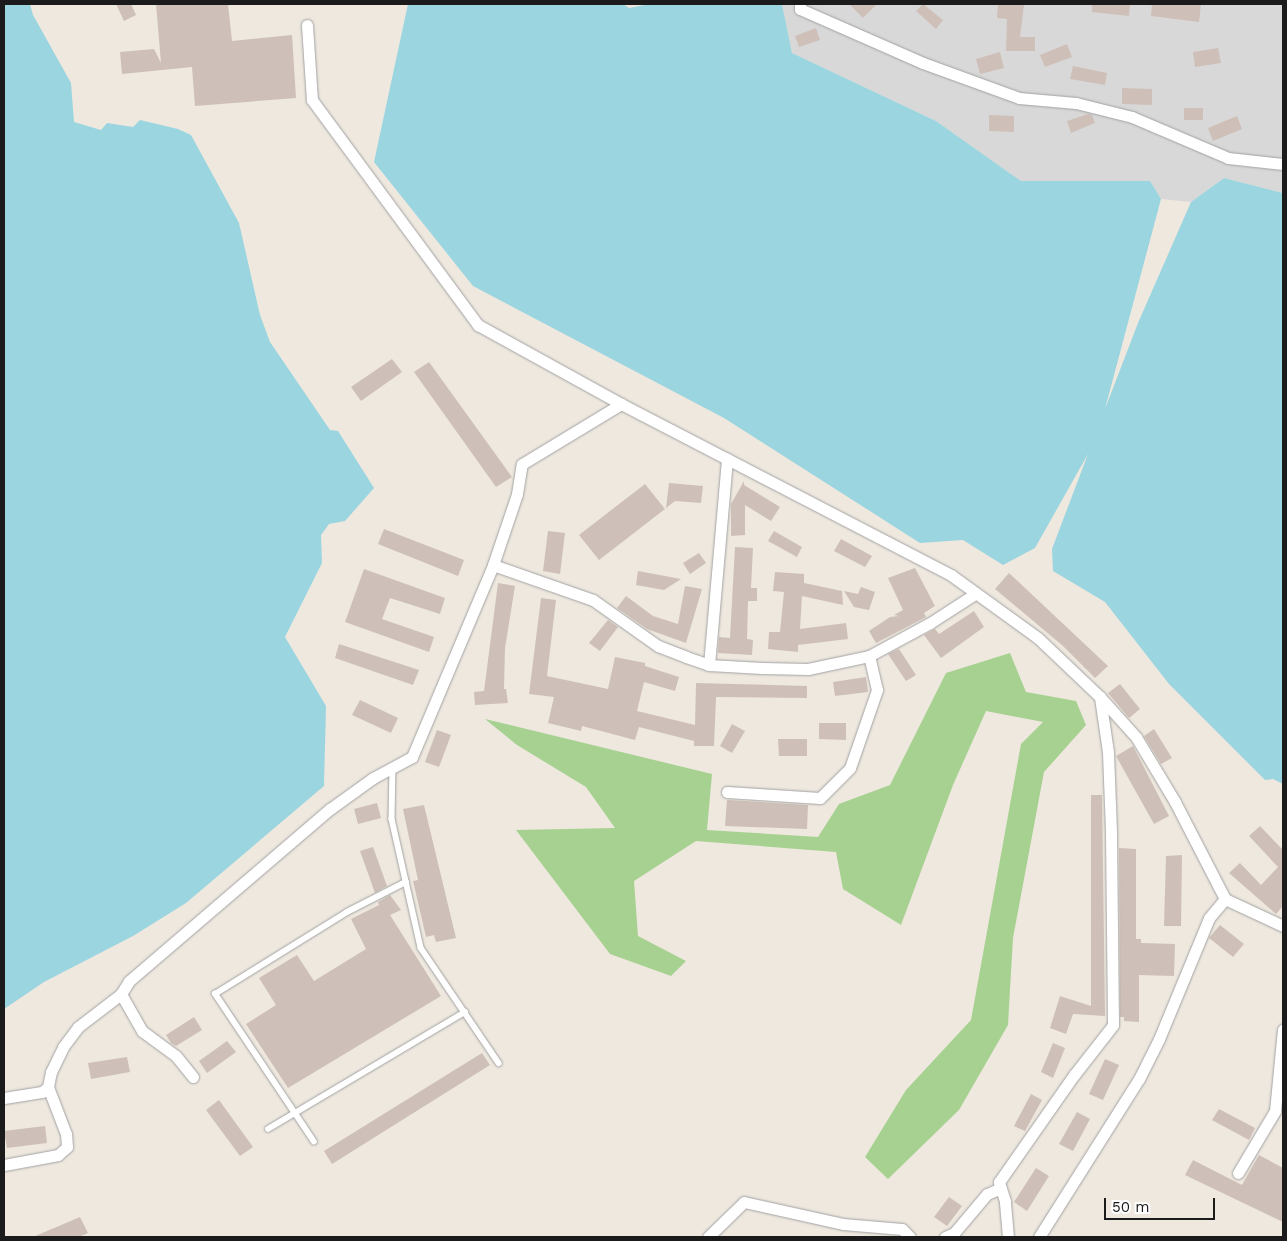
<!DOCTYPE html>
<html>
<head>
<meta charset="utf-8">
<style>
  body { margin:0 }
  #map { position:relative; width:1287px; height:1241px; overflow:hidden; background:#eee8df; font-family:"Work Sans",sans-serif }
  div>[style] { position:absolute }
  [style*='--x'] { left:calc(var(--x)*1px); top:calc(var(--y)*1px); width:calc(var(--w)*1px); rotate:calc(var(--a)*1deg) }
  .residential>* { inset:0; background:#d9d8d8 }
  .forest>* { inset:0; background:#a7d190 }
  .water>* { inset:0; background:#9bd5e0 }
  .building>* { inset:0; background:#cec0b8 }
  .roads { filter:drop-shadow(0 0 1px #a2a2a2) drop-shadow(0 0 1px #a2a2a2) }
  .lane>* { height:5.5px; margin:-2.75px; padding:0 2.75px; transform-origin:2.75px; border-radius:2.75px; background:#fff }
  .street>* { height:11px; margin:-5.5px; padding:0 5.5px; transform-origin:5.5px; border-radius:5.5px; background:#fff }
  span { translate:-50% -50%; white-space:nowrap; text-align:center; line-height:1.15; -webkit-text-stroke:5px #fff; paint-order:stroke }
  .frame { position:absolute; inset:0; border:5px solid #1b1b1b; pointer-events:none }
  .scale { position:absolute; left:1104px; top:1198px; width:111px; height:22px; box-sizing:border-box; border:2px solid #1b1b1b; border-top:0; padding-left:6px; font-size:15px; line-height:18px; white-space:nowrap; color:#1b1b1b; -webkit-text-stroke:4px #fff; paint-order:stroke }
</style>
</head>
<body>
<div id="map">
  <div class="residential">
    <i style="clip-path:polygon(782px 4px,1283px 4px,1283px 193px,1224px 178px,1191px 202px,1161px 199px,1149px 181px,1021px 181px,936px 121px,792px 53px)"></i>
  </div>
  <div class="forest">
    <i style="clip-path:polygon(1010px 653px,1026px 692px,1076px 701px,1086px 725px,1044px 772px,1013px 938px,1008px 1025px,959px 1110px,888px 1179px,865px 1157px,906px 1090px,971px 1020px,1021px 744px,1043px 722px,986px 711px,953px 785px,901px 925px,843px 889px,836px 852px,696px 841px,634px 881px,638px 936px,686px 961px,671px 976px,610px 954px,516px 830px,615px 828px,586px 787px,517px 745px,485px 719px,712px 774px,707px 830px,818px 837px,839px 804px,890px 785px,946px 673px)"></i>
  </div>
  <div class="water">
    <i style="clip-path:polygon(4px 4px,30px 4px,33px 15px,71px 83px,74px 122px,101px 130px,107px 123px,133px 127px,140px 120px,178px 129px,191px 135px,239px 223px,260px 315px,270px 342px,330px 430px,338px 431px,374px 488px,345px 521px,329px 524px,321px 535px,322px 563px,285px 637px,326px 706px,324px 786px,186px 903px,133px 936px,44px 982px,4px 1009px)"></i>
    <i style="clip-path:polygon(408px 4px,623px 4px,629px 8px,650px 4px,782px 4px,792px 53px,936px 121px,1021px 181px,1150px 181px,1161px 199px,1105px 409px,1138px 323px,1191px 202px,1224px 178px,1283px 193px,1283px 784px,1273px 779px,1265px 780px,1169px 684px,1105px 602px,1053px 571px,1052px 549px,1088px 454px,1035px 548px,1003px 565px,963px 540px,920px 543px,724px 418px,473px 286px,374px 162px)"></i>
  </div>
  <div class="building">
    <i style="clip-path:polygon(116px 4px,131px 4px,136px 15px,124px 21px)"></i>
    <i style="clip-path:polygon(156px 4px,228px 4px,232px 41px,292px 35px,296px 98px,195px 106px,192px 67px,122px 74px,120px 52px,154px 49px,161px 63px)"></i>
    <i style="clip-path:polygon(849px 4px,877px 4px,863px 18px)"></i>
    <i style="clip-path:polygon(923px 4px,943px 20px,936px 29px,916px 11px)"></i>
    <i style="clip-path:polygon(998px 4px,1024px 5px,1020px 37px,1035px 37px,1035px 51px,1006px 51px,1007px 19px,997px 18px)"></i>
    <i style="clip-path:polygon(1092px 4px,1130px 4px,1129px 16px,1092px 12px)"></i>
    <i style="clip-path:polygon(1152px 4px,1201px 4px,1199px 22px,1151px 16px)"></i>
    <i style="clip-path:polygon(816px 28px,820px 40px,799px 47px,795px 36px)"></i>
    <i style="clip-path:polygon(1067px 44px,1072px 57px,1045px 67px,1040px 55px)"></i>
    <i style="clip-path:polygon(1218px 48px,1221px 63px,1195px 67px,1193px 52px)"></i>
    <i style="clip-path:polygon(1000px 52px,1004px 68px,980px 74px,976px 59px)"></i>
    <i style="clip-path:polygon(1073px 66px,1107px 73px,1105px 85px,1070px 79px)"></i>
    <i style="clip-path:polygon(1122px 88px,1152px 89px,1152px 105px,1122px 104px)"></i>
    <i style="clip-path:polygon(1184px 108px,1203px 108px,1203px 120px,1184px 120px)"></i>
    <i style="clip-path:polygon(1088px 114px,1092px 115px,1095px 123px,1071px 133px,1067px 121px)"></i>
    <i style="clip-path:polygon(989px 115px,1014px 116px,1014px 132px,989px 131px)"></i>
    <i style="clip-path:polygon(1237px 116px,1242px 129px,1213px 141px,1208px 128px)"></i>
    <i style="clip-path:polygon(392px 359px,402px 372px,361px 401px,351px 387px)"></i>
    <i style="clip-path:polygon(429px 362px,512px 477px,496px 487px,414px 372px)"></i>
    <i style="clip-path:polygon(744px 481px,744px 485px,780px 507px,771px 521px,745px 505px,745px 535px,731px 536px,731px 504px)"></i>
    <i style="clip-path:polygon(669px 483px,703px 486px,701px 503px,675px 501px,666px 508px)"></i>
    <i style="clip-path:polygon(645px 484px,665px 509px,599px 560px,579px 535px)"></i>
    <i style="clip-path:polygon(384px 529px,464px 560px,458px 576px,378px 544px)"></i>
    <i style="clip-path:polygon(548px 531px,565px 533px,560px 574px,543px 571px)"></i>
    <i style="clip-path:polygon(774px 531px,802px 547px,797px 557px,768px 541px)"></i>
    <i style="clip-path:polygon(841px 539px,872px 556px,865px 567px,834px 551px)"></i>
    <i style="clip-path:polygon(735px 547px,753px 548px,751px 588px,757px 588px,757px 601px,748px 601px,747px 639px,753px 640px,752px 655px,718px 653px,719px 637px,730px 638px)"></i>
    <i style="clip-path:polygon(699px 553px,706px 563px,690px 574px,683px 563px)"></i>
    <i style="clip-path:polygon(915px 568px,935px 606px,924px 613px,926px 617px,876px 643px,869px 631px,890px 617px,899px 616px,894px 615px,903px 610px,888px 578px)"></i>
    <i style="clip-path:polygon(364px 569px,445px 598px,440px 614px,390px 598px,382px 619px,434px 637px,429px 652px,345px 622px)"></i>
    <i style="clip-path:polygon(638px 571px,681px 579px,664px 590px,636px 585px)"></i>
    <i style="clip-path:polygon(775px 572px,804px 574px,804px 583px,842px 591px,843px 605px,802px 596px,800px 629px,846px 623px,848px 639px,798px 645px,798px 652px,768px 649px,769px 632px,780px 632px,784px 592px,773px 591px)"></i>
    <i style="clip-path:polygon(1009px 573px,1108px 666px,1095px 678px,1063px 646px,995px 589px)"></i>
    <i style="clip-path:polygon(498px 583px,515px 586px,505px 648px,504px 689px,506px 689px,508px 703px,475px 705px,474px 692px,484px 691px)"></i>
    <i style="clip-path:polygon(685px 586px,702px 589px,686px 643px,647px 629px,617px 608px,626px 596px,653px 616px,678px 624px)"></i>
    <i style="clip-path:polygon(861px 587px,875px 592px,869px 610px,854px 607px,844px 591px,858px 594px)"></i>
    <i style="clip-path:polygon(541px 598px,556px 600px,547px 676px,608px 689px,615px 657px,645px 663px,645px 666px,679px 677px,675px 691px,644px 682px,637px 711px,695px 725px,696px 683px,807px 686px,807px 698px,716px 697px,714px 746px,694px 746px,694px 741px,639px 727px,635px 740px,582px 726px,581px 731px,548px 723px,554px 697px,529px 694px)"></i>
    <i style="clip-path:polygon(974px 611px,984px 627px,941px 658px,924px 635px,935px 629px,939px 634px)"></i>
    <i style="clip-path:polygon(608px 620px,618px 627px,600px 651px,589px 643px)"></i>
    <i style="clip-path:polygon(339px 644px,419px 670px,413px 685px,335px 658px)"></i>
    <i style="clip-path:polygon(899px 649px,916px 675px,906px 681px,888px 654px)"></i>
    <i style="clip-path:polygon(866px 677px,868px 692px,835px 696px,833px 682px)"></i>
    <i style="clip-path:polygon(1120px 684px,1140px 709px,1129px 718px,1108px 693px)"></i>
    <i style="clip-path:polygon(360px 700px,398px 718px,391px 733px,352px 715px)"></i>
    <i style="clip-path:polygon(819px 723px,846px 723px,846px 740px,819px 739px)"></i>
    <i style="clip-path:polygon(732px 724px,745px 731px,732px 753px,720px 746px)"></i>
    <i style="clip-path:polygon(1154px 729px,1172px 758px,1161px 764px,1144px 736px)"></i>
    <i style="clip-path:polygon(437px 730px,451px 735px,439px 767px,425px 762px)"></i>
    <i style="clip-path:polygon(778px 739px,807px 739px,807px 756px,779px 756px)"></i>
    <i style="clip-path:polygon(1133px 746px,1169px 816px,1154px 824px,1116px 756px)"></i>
    <i style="clip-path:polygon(1091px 795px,1102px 795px,1105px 1016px,1073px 1014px,1066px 1034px,1050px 1028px,1060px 996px,1091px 1006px)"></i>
    <i style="clip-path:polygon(727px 800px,808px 805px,807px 829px,725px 826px)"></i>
    <i style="clip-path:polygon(377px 803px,381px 818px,358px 824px,354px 809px)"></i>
    <i style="clip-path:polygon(424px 805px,456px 938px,436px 942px,434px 935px,426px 937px,413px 881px,418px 880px,403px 809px)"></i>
    <i style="clip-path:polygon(1260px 826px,1283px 850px,1283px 906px,1276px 914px,1229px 873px,1240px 863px,1261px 885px,1278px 867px,1249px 836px)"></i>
    <i style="clip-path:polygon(373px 847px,387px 886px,375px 893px,360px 851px)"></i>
    <i style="clip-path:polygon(1119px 848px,1136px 849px,1136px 939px,1141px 939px,1141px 943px,1175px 944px,1174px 976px,1139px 975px,1139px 1022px,1124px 1021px,1124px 1017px,1120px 1017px)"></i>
    <i style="clip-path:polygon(1182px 855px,1181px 926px,1164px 926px,1166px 856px)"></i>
    <i style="clip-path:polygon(390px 895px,401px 910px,390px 915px,441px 996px,288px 1088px,246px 1024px,276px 1005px,259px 978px,297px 955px,314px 981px,366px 949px,351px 919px,379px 905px,378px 902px)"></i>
    <i style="clip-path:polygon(1220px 925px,1244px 944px,1233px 957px,1209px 938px)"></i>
    <i style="clip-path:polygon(194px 1017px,202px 1030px,176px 1046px,171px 1043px,166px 1035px)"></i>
    <i style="clip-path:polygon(227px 1041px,236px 1052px,207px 1073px,199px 1061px)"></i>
    <i style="clip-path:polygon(1053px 1043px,1065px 1048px,1053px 1078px,1041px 1072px)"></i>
    <i style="clip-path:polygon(482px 1053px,490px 1065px,332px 1164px,324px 1151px)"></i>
    <i style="clip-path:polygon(127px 1057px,130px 1072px,91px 1079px,88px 1063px)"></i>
    <i style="clip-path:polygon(1105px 1059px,1119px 1065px,1103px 1100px,1089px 1094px)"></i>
    <i style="clip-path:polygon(1031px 1094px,1042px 1100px,1025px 1131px,1014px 1126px)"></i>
    <i style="clip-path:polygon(219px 1100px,253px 1147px,240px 1156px,206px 1110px)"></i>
    <i style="clip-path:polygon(1219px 1109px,1255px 1128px,1249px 1140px,1212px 1120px)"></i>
    <i style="clip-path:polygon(1077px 1112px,1090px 1119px,1073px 1151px,1059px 1144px)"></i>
    <i style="clip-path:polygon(45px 1126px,47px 1143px,7px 1148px,4px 1131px)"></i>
    <i style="clip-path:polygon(1259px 1155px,1283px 1168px,1283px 1222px,1185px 1175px,1193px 1160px,1242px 1185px)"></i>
    <i style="clip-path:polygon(1036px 1168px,1049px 1176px,1027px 1211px,1014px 1202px)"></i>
    <i style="clip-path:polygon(949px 1197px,962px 1206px,947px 1226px,934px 1217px)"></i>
    <i style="clip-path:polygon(80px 1217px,88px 1233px,79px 1237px,33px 1237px)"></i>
  </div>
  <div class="roads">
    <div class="lane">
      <i style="--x:393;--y:767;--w:52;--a:91.1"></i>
      <i style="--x:392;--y:819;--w:132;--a:77.3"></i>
      <i style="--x:421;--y:948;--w:139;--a:55.9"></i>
      <i style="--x:268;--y:1129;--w:229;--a:-30.7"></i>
      <i style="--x:314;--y:1142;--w:178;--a:-123.8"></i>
      <i style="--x:215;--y:994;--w:155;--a:-31.8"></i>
      <i style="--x:347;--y:912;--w:66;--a:-27"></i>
    </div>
    <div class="street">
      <i style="--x:800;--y:4;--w:5;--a:90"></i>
      <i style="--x:800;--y:9;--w:134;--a:23.7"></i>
      <i style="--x:923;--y:63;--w:102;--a:20"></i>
      <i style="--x:1019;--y:98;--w:57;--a:5"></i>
      <i style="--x:1076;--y:103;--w:58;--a:14"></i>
      <i style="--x:1132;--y:117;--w:104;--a:23.1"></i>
      <i style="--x:1228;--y:158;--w:55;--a:6.2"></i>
      <i style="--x:307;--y:25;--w:75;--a:86.2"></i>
      <i style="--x:312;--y:100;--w:280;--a:53.6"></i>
      <i style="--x:478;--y:325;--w:163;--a:28.9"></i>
      <i style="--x:621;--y:404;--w:372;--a:27.4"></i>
      <i style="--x:951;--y:575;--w:107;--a:35.9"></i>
      <i style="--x:1038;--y:638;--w:86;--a:43.6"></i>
      <i style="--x:1100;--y:697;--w:54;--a:48"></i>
      <i style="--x:1136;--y:737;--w:76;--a:59"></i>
      <i style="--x:1175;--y:802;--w:109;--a:62.7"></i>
      <i style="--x:1225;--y:899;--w:64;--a:25"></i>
      <i style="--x:493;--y:565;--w:75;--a:-71.3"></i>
      <i style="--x:517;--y:494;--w:30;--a:-81"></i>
      <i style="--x:522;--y:464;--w:116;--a:-31.2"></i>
      <i style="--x:709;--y:665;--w:207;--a:-85"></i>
      <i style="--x:727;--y:792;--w:93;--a:3.7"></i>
      <i style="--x:820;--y:798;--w:42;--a:-45"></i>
      <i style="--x:850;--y:768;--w:83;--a:-70.9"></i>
      <i style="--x:877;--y:690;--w:35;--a:-103"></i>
      <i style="--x:121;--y:994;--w:43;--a:60.4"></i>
      <i style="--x:142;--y:1031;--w:42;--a:36.3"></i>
      <i style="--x:176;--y:1056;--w:27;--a:51"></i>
      <i style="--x:4;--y:1098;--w:38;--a:-9"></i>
      <i style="--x:42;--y:1092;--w:8;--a:-40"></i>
      <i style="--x:4;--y:1165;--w:55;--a:-10.5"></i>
      <i style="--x:58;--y:1155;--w:12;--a:-42"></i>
      <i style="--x:67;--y:1147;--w:13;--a:-94"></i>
      <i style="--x:66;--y:1134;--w:50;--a:-111"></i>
      <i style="--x:48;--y:1087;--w:15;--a:-79"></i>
      <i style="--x:51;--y:1072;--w:28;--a:-64"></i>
      <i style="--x:63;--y:1047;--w:25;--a:-53"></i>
      <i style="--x:78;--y:1027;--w:54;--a:-37.5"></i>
      <i style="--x:121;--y:994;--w:15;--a:-58"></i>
      <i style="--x:129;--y:981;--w:265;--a:-40.6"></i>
      <i style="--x:330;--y:809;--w:53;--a:-35.8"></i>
      <i style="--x:373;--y:778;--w:44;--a:-28.3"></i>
      <i style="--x:412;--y:757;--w:208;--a:-67.1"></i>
      <i style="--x:493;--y:565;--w:106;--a:19.3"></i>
      <i style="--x:593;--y:600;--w:80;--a:35.3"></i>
      <i style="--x:658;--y:646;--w:30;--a:21"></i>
      <i style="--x:686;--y:657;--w:24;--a:19"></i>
      <i style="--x:709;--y:665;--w:53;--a:3.2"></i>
      <i style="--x:762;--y:668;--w:46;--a:1.2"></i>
      <i style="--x:808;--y:669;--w:62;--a:-12"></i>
      <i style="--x:869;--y:656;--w:69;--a:-28.4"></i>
      <i style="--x:930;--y:623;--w:54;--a:-32.8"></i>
      <i style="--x:1238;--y:1173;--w:72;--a:-59.2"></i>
      <i style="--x:1275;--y:1111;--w:82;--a:-84.4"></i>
      <i style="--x:708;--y:1237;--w:50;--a:-44.2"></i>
      <i style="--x:744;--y:1202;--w:101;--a:12.5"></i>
      <i style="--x:843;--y:1224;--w:59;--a:4.8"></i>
      <i style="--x:902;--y:1229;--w:11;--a:45"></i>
      <i style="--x:945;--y:1237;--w:10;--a:-24"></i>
      <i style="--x:954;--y:1233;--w:51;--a:-49.8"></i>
      <i style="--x:987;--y:1194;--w:15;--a:-23"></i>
      <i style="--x:1008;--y:1237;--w:36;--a:-95"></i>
      <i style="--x:1005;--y:1201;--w:20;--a:-108"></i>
      <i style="--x:999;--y:1182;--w:131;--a:-55"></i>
      <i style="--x:1074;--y:1075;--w:63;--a:-52"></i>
      <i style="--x:1113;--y:1025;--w:194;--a:-90.6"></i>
      <i style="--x:1111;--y:831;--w:79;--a:-92.2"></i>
      <i style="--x:1108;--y:752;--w:56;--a:-98.3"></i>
      <i style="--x:1039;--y:1237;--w:187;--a:-57.7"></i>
      <i style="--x:1139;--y:1079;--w:45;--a:-63.4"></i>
      <i style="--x:1159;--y:1039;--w:131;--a:-67.5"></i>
      <i style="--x:1209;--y:918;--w:25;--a:-50"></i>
    </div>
  </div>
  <div class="frame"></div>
  <div class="scale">50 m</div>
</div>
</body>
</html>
